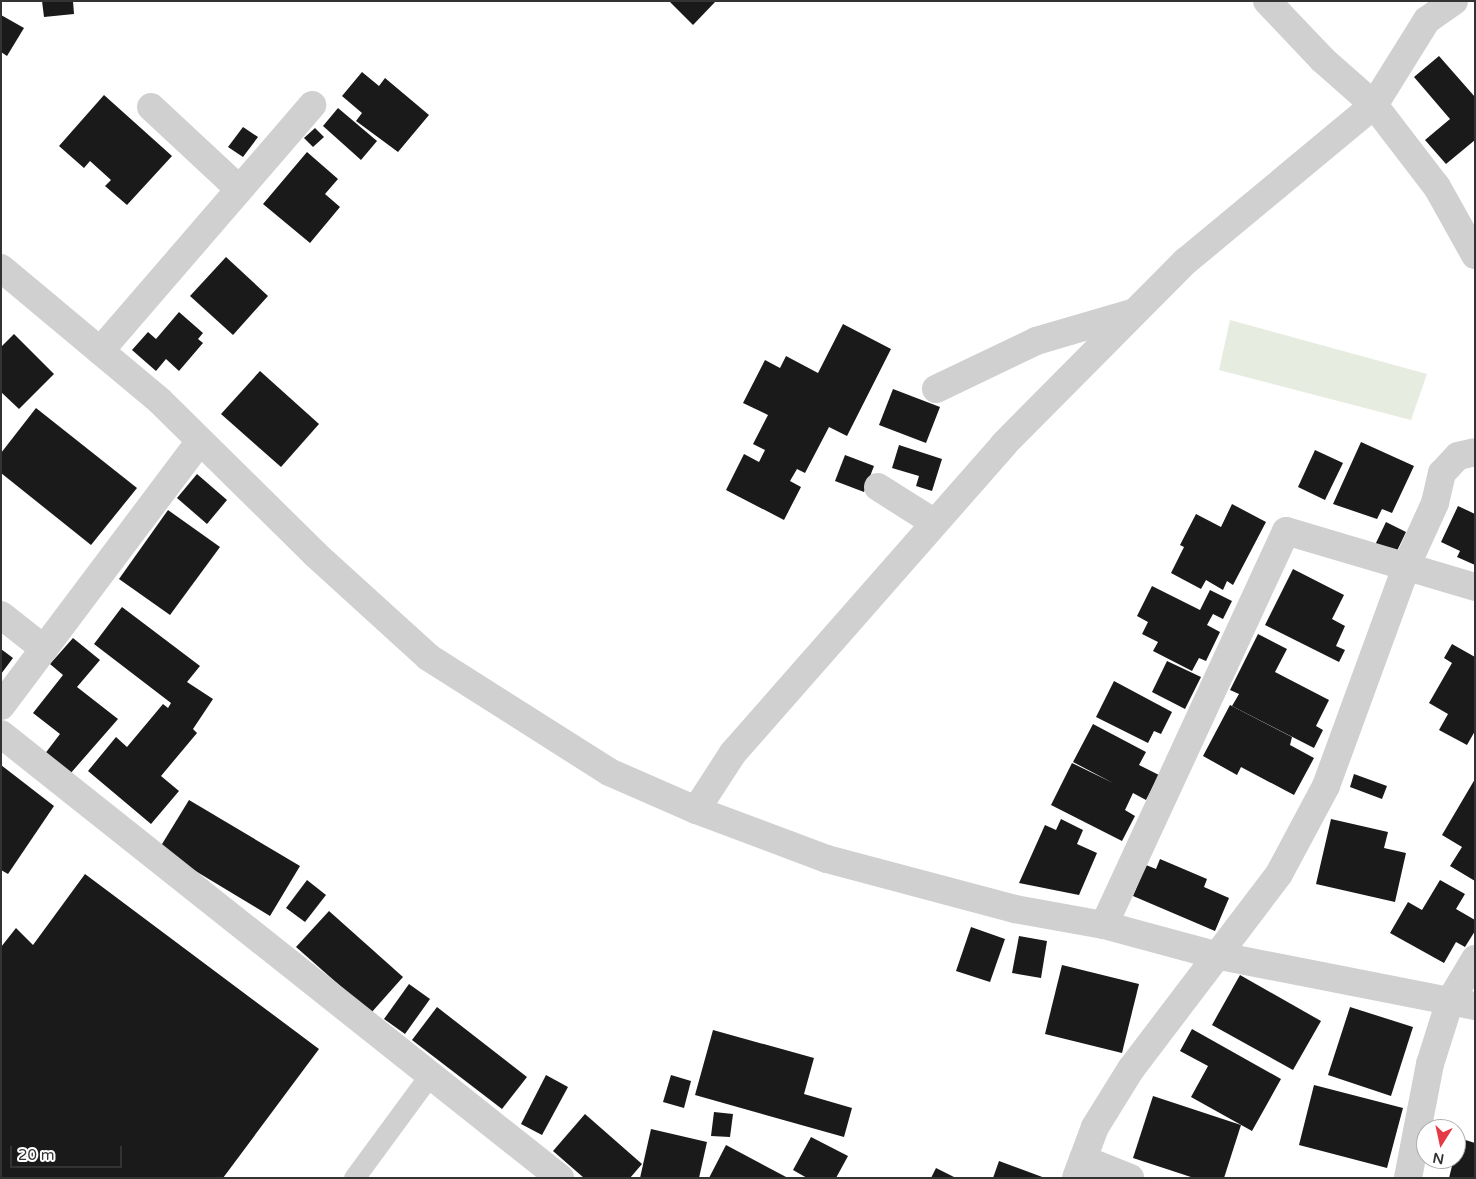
<!DOCTYPE html>
<html>
<head>
<meta charset="utf-8">
<style>
  body { margin:0 }
  #map { position:relative; width:1476px; height:1179px; overflow:hidden; background:#fff; font-family:"Varela Round",sans-serif }
  div>[style] { position:absolute }
  [style*='--x'] { left:calc(var(--x)*1px); top:calc(var(--y)*1px); width:calc(var(--w)*1px); rotate:calc(var(--a)*1deg) }
  .green>* { inset:0; background:#e6ecdf }
  .building>* { inset:0; background:#1a1a1a }
  .service>* { height:21px; margin:-10.5px; padding:0 10.5px; transform-origin:10.5px; border-radius:10.5px; background:#d0d0d0 }
  .minor>* { height:28px; margin:-14px; padding:0 14px; transform-origin:14px; border-radius:14px; background:#d0d0d0 }
  span { translate:-50% -50%; white-space:nowrap; text-align:center; line-height:1.15; -webkit-text-stroke:5px #fff; paint-order:stroke }
  .frame { position:absolute; inset:0; border:2px solid #333; pointer-events:none }
  .north { position:absolute; left:1416px; top:1119px; width:50px; height:50px; box-sizing:border-box; background:#fff; border:1px solid #adadad; border-radius:50%; rotate:190deg; font-size:14px; font-weight:700; line-height:20px; text-align:center; color:#333 }
  .north::after { content:''; display:block; margin:auto; width:18px; height:22px; background:#e63946; clip-path:polygon(50% 0,100% 100%,50% 72%,0 100%) }
  .scale { position:absolute; left:10px; top:1146px; width:112px; height:22px; box-sizing:border-box; border:2px solid #333; border-top:0; padding-left:6px; font-size:15px; line-height:18px; white-space:nowrap; color:#333; -webkit-text-stroke:4px #fff; paint-order:stroke }
</style>
</head>
<body>
<div id="map">
  <div class="green">
    <i style="clip-path:polygon(1230px 320px,1427px 374px,1411px 420px,1219px 370px)"></i>
  </div>
  <div class="building">
    <i style="clip-path:polygon(42px 1px,73px 1px,74px 14px,44px 17px)"></i>
    <i style="clip-path:polygon(669px 1px,716px 1px,693px 25px)"></i>
    <i style="clip-path:polygon(1px 15px,24px 28px,7px 56px,1px 52px)"></i>
    <i style="clip-path:polygon(1439px 56px,1475px 97px,1475px 140px,1446px 164px,1425px 140px,1450px 119px,1414px 77px)"></i>
    <i style="clip-path:polygon(362px 72px,379px 86px,385px 78px,429px 115px,398px 152px,356px 121px,362px 113px,342px 96px)"></i>
    <i style="clip-path:polygon(104px 95px,172px 156px,127px 205px,105px 186px,111px 180px,90px 161px,84px 168px,59px 146px)"></i>
    <i style="clip-path:polygon(338px 108px,377px 141px,361px 160px,323px 126px)"></i>
    <i style="clip-path:polygon(243px 127px,258px 137px,243px 157px,228px 147px)"></i>
    <i style="clip-path:polygon(315px 128px,324px 137px,313px 147px,304px 138px)"></i>
    <i style="clip-path:polygon(307px 152px,338px 179px,325px 194px,340px 207px,310px 243px,263px 204px)"></i>
    <i style="clip-path:polygon(226px 257px,268px 296px,233px 335px,190px 296px)"></i>
    <i style="clip-path:polygon(179px 312px,203px 333px,198px 339px,203px 343px,179px 371px,166px 359px,156px 371px,132px 350px,148px 332px,156px 339px)"></i>
    <i style="clip-path:polygon(843px 324px,891px 349px,847px 436px,829px 427px,805px 473px,797px 469px,790px 481px,801px 487px,784px 520px,726px 490px,744px 454px,759px 462px,765px 450px,753px 444px,768px 415px,743px 403px,765px 360px,780px 368px,786px 356px,818px 373px)"></i>
    <i style="clip-path:polygon(14px 334px,54px 374px,19px 409px,1px 392px,1px 347px)"></i>
    <i style="clip-path:polygon(260px 371px,319px 424px,281px 467px,221px 414px)"></i>
    <i style="clip-path:polygon(893px 389px,940px 407px,926px 443px,879px 425px)"></i>
    <i style="clip-path:polygon(36px 408px,137px 488px,91px 545px,1px 473px,1px 453px)"></i>
    <i style="clip-path:polygon(1361px 442px,1414px 466px,1392px 513px,1382px 509px,1377px 519px,1333px 504px)"></i>
    <i style="clip-path:polygon(899px 445px,942px 459px,932px 491px,916px 486px,919px 476px,892px 468px)"></i>
    <i style="clip-path:polygon(1315px 450px,1343px 463px,1325px 500px,1298px 487px)"></i>
    <i style="clip-path:polygon(845px 455px,874px 466px,864px 492px,835px 481px)"></i>
    <i style="clip-path:polygon(197px 474px,227px 500px,207px 524px,177px 498px)"></i>
    <i style="clip-path:polygon(1232px 504px,1266px 522px,1233px 585px,1227px 581px,1223px 590px,1206px 580px,1201px 589px,1171px 573px,1184px 547px,1180px 545px,1196px 514px,1221px 527px)"></i>
    <i style="clip-path:polygon(1458px 506px,1475px 514px,1475px 565px,1457px 557px,1460px 551px,1441px 542px)"></i>
    <i style="clip-path:polygon(168px 510px,220px 547px,170px 615px,119px 579px)"></i>
    <i style="clip-path:polygon(1386px 522px,1406px 532px,1395px 555px,1375px 545px)"></i>
    <i style="clip-path:polygon(1293px 569px,1344px 595px,1332px 619px,1345px 626px,1336px 646px,1345px 650px,1339px 662px,1265px 625px)"></i>
    <i style="clip-path:polygon(1152px 586px,1200px 610px,1210px 590px,1232px 601px,1223px 619px,1213px 614px,1207px 625px,1220px 632px,1206px 661px,1199px 658px,1192px 671px,1153px 651px,1158px 642px,1142px 634px,1148px 622px,1137px 616px)"></i>
    <i style="clip-path:polygon(122px 607px,200px 666px,187px 682px,213px 699px,193px 729px,197px 733px,161px 776px,179px 791px,151px 824px,88px 771px,116px 737px,127px 747px,163px 704px,168px 708px,171px 703px,94px 644px)"></i>
    <i style="clip-path:polygon(1258px 634px,1287px 649px,1275px 672px,1329px 700px,1316px 726px,1323px 730px,1314px 748px,1232px 706px,1239px 694px,1230px 690px)"></i>
    <i style="clip-path:polygon(73px 638px,100px 660px,77px 687px,118px 719px,70px 774px,44px 755px,60px 734px,33px 713px,63px 675px,50px 664px)"></i>
    <i style="clip-path:polygon(1452px 644px,1475px 657px,1475px 731px,1467px 745px,1439px 730px,1448px 714px,1429px 703px,1452px 663px,1444px 658px)"></i>
    <i style="clip-path:polygon(1px 649px,13px 658px,1px 674px)"></i>
    <i style="clip-path:polygon(1167px 661px,1201px 677px,1185px 709px,1152px 692px)"></i>
    <i style="clip-path:polygon(1114px 681px,1172px 712px,1161px 734px,1154px 731px,1148px 743px,1096px 717px)"></i>
    <i style="clip-path:polygon(1230px 705px,1292px 737px,1290px 745px,1314px 758px,1294px 795px,1241px 767px,1237px 775px,1203px 756px)"></i>
    <i style="clip-path:polygon(1093px 724px,1146px 752px,1139px 765px,1159px 775px,1146px 800px,1133px 793px,1125px 810px,1135px 816px,1122px 841px,1051px 805px,1072px 763px,1113px 783px,1073px 762px)"></i>
    <i style="clip-path:polygon(1px 765px,54px 806px,8px 874px,1px 870px)"></i>
    <i style="clip-path:polygon(1354px 774px,1387px 786px,1382px 799px,1350px 787px)"></i>
    <i style="clip-path:polygon(1475px 779px,1475px 881px,1450px 866px,1462px 847px,1442px 835px)"></i>
    <i style="clip-path:polygon(189px 800px,300px 866px,270px 916px,159px 849px)"></i>
    <i style="clip-path:polygon(1061px 819px,1083px 830px,1077px 844px,1097px 853px,1079px 895px,1019px 883px,1045px 825px,1056px 830px)"></i>
    <i style="clip-path:polygon(1331px 819px,1388px 832px,1384px 848px,1406px 853px,1395px 902px,1316px 884px)"></i>
    <i style="clip-path:polygon(1160px 859px,1207px 879px,1204px 887px,1229px 898px,1215px 931px,1133px 896px,1146px 865px,1156px 869px)"></i>
    <i style="clip-path:polygon(85px 874px,319px 1049px,223px 1178px,1px 1178px,1px 947px,16px 928px,33px 945px)"></i>
    <i style="clip-path:polygon(307px 880px,326px 895px,305px 922px,286px 908px)"></i>
    <i style="clip-path:polygon(1440px 880px,1465px 894px,1456px 909px,1475px 920px,1475px 931px,1465px 947px,1456px 942px,1444px 963px,1390px 933px,1408px 902px,1422px 910px)"></i>
    <i style="clip-path:polygon(329px 911px,403px 977px,371px 1013px,296px 947px)"></i>
    <i style="clip-path:polygon(971px 927px,1005px 939px,990px 982px,956px 971px)"></i>
    <i style="clip-path:polygon(1019px 936px,1047px 941px,1041px 978px,1012px 973px)"></i>
    <i style="clip-path:polygon(1062px 965px,1139px 984px,1122px 1053px,1045px 1034px)"></i>
    <i style="clip-path:polygon(1240px 975px,1321px 1021px,1293px 1070px,1212px 1025px)"></i>
    <i style="clip-path:polygon(409px 984px,430px 999px,405px 1034px,384px 1019px)"></i>
    <i style="clip-path:polygon(437px 1007px,527px 1077px,502px 1109px,412px 1040px)"></i>
    <i style="clip-path:polygon(1350px 1007px,1413px 1027px,1391px 1096px,1328px 1075px)"></i>
    <i style="clip-path:polygon(1192px 1029px,1281px 1079px,1252px 1131px,1191px 1097px,1208px 1066px,1180px 1051px)"></i>
    <i style="clip-path:polygon(713px 1030px,814px 1058px,804px 1094px,852px 1108px,844px 1137px,695px 1095px)"></i>
    <i style="clip-path:polygon(546px 1075px,568px 1087px,542px 1135px,521px 1124px)"></i>
    <i style="clip-path:polygon(671px 1075px,691px 1081px,684px 1108px,663px 1102px)"></i>
    <i style="clip-path:polygon(1314px 1085px,1403px 1108px,1387px 1168px,1299px 1145px)"></i>
    <i style="clip-path:polygon(1153px 1096px,1241px 1125px,1224px 1178px,1194px 1178px,1133px 1158px)"></i>
    <i style="clip-path:polygon(714px 1112px,733px 1114px,730px 1137px,711px 1136px)"></i>
    <i style="clip-path:polygon(585px 1114px,642px 1164px,630px 1178px,584px 1178px,553px 1151px)"></i>
    <i style="clip-path:polygon(651px 1129px,707px 1142px,699px 1178px,640px 1178px)"></i>
    <i style="clip-path:polygon(811px 1137px,848px 1156px,836px 1178px,807px 1178px,793px 1170px)"></i>
    <i style="clip-path:polygon(1459px 1138px,1475px 1143px,1475px 1178px,1449px 1178px)"></i>
    <i style="clip-path:polygon(726px 1145px,788px 1178px,709px 1178px)"></i>
    <i style="clip-path:polygon(999px 1161px,1045px 1178px,993px 1178px)"></i>
    <i style="clip-path:polygon(936px 1168px,956px 1178px,931px 1178px)"></i>
  </div>
  <div class="service">
    <i style="--x:354;--y:1178;--w:127;--a:-53.7"></i>
  </div>
  <div class="minor">
    <i style="--x:1267;--y:1;--w:81;--a:46.5"></i>
    <i style="--x:1323;--y:60;--w:68;--a:41.4"></i>
    <i style="--x:1374;--y:105;--w:103;--a:52.5"></i>
    <i style="--x:1437;--y:187;--w:78;--a:60.8"></i>
    <i style="--x:151;--y:107;--w:120;--a:43"></i>
    <i style="--x:1;--y:268;--w:207;--a:39.9"></i>
    <i style="--x:160;--y:401;--w:218;--a:44.6"></i>
    <i style="--x:315;--y:554;--w:153;--a:42.3"></i>
    <i style="--x:428;--y:657;--w:214;--a:32.4"></i>
    <i style="--x:609;--y:772;--w:95;--a:23.6"></i>
    <i style="--x:696;--y:810;--w:140;--a:20.5"></i>
    <i style="--x:827;--y:859;--w:195;--a:14.9"></i>
    <i style="--x:1015;--y:909;--w:90;--a:10.2"></i>
    <i style="--x:1104;--y:925;--w:115;--a:15.1"></i>
    <i style="--x:1215;--y:955;--w:265;--a:11.1"></i>
    <i style="--x:100;--y:351;--w:325;--a:-49.2"></i>
    <i style="--x:936;--y:389;--w:111;--a:-25.6"></i>
    <i style="--x:1036;--y:341;--w:100;--a:-16.3"></i>
    <i style="--x:878;--y:487;--w:67;--a:32.3"></i>
    <i style="--x:1;--y:615;--w:55;--a:38.3"></i>
    <i style="--x:1;--y:706;--w:331;--a:-53.1"></i>
    <i style="--x:1;--y:734;--w:714;--a:38.46"></i>
    <i style="--x:696;--y:810;--w:68;--a:-57"></i>
    <i style="--x:733;--y:753;--w:411;--a:-48.7"></i>
    <i style="--x:1004;--y:444;--w:258;--a:-45.2"></i>
    <i style="--x:1186;--y:261;--w:244;--a:-39.7"></i>
    <i style="--x:1374;--y:105;--w:100;--a:-58.1"></i>
    <i style="--x:1427;--y:20;--w:33;--a:-35"></i>
    <i style="--x:1104;--y:925;--w:434;--a:-65.2"></i>
    <i style="--x:1286;--y:531;--w:197;--a:16.5"></i>
    <i style="--x:1083;--y:1159;--w:51;--a:22"></i>
    <i style="--x:1076;--y:1178;--w:54;--a:-69.6"></i>
    <i style="--x:1095;--y:1127;--w:68;--a:-58.2"></i>
    <i style="--x:1131;--y:1069;--w:245;--a:-52.8"></i>
    <i style="--x:1279;--y:874;--w:100;--a:-61.9"></i>
    <i style="--x:1326;--y:786;--w:233;--a:-69.9"></i>
    <i style="--x:1406;--y:567;--w:70;--a:-65.6"></i>
    <i style="--x:1435;--y:503;--w:31;--a:-77"></i>
    <i style="--x:1442;--y:473;--w:23;--a:-47"></i>
    <i style="--x:1458;--y:456;--w:17;--a:-13"></i>
    <i style="--x:1408;--y:1178;--w:116;--a:-79.1"></i>
    <i style="--x:1430;--y:1064;--w:66;--a:-72.4"></i>
    <i style="--x:1450;--y:1001;--w:49;--a:-59.2"></i>
  </div>
  <div class="frame"></div>
  <div class="north">N</div>
  <div class="scale">20 m</div>
</div>
</body>
</html>
